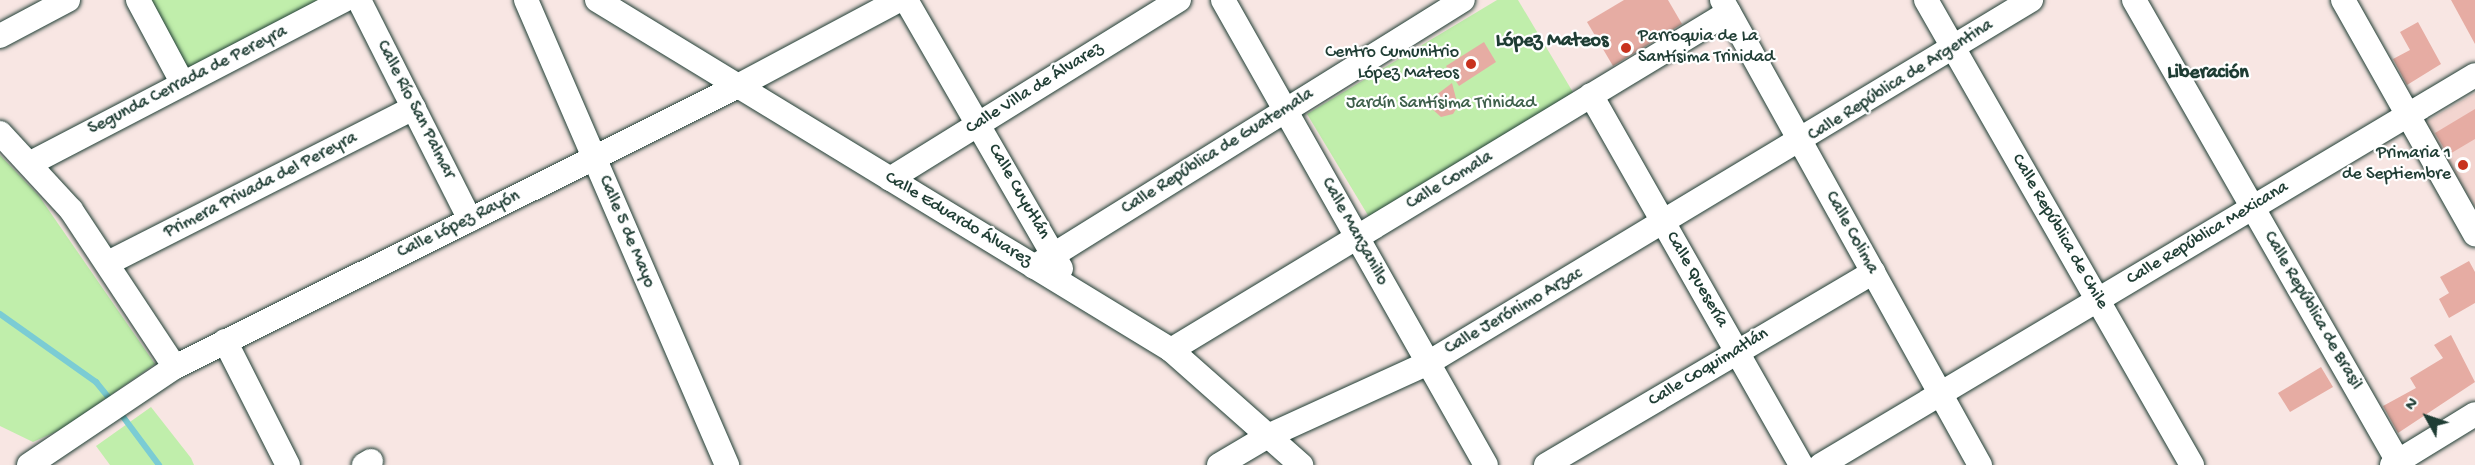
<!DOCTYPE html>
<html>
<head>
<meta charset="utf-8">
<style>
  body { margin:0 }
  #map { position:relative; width:2475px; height:465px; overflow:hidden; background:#f8e6e3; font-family:"Gochi Hand",sans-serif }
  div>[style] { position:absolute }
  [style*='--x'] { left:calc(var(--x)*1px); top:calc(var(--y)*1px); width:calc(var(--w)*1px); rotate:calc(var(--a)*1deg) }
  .built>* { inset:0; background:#f3d5d0 }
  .green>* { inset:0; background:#c0eeab }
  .stream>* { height:6px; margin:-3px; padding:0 3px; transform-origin:3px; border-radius:3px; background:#7bccd4 }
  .building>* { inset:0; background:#e6aca3 }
  .roads { filter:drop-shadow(0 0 2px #1f3d34) drop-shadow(0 0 2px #1f3d34) }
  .minor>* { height:24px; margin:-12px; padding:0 12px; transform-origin:12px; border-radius:12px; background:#fff }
  .dots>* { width:16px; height:16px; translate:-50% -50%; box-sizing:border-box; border:3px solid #fff; border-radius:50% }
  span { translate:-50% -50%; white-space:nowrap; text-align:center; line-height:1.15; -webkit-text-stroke:4.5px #fff; paint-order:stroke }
  .poi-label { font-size:18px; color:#1f3d34 }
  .left { translate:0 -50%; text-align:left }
  .right { translate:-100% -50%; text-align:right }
  .street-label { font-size:18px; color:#1f3d34 }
  .park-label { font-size:18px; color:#3f604c }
  .neighbourhood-label { font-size:20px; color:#1f3d34; font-weight:700 }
  .north { position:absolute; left:2397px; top:387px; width:60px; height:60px; -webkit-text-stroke:4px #fff; paint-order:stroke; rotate:310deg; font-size:16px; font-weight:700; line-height:24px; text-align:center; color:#1f3d34 }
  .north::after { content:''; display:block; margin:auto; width:21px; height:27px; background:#1f3d34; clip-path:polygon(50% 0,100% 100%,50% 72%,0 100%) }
</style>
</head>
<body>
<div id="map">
  <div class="built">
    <i style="clip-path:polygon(2475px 93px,2475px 207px,2425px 122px)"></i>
  </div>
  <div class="green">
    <i style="clip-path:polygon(151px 0,320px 0,187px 70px)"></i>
    <i style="clip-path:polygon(1497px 0,1518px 0,1574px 94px,1369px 217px,1307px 114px)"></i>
    <i style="clip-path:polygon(0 155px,39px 196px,155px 364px,62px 429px,33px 442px,0 426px)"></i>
    <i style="clip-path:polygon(151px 407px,191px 458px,194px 465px,110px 465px,96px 446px)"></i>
  </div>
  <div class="stream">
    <i style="--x:0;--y:314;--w:118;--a:35.3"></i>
    <i style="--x:96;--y:382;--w:26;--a:51"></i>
    <i style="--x:118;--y:410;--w:69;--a:53.3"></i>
  </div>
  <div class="building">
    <i style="clip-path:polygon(1624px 0,1668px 0,1682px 24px,1613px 66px,1587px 22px)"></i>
    <i style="clip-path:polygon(2451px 0,2475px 0,2475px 44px)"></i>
    <i style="clip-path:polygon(2418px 22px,2441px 64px,2407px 85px,2393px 59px,2410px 50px,2400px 32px)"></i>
    <i style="clip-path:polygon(1484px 42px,1496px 62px,1459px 86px,1446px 66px)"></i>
    <i style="clip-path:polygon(1452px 83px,1458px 106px,1453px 114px,1441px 117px,1431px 108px,1431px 99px)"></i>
    <i style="clip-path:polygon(2475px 109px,2475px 139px,2448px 155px,2435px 133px)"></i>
    <i style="clip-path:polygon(2469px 261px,2475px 272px,2475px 303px,2449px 318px,2439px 299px,2449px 293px,2440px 277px)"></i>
    <i style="clip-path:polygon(2451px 335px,2475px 382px,2398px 433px,2383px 406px,2416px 388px,2410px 378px,2443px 358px,2434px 345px)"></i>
    <i style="clip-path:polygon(2321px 367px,2333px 387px,2290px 412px,2278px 393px)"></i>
  </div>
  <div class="roads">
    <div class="minor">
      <i style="--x:138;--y:0;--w:95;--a:61.8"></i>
      <i style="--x:359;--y:0;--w:246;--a:63.2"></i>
      <i style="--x:526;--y:0;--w:507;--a:66.62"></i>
      <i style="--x:597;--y:0;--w:672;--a:31.37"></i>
      <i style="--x:1171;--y:350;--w:174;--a:41.5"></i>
      <i style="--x:906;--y:0;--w:310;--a:60"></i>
      <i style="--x:1223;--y:0;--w:534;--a:60.51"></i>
      <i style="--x:1722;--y:0;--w:532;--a:60.98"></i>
      <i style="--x:1926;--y:0;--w:536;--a:60.23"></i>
      <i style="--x:2134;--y:0;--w:536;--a:60.23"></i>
      <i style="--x:2343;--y:0;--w:269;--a:60.6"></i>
      <i style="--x:0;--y:36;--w:77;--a:-27.9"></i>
      <i style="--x:1591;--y:95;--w:425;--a:60.4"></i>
      <i style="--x:0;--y:133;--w:105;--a:47.3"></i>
      <i style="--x:71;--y:210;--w:188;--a:56.5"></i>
      <i style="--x:31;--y:163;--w:353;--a:-27.5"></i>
      <i style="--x:890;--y:179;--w:340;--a:-31.8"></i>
      <i style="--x:108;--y:263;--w:343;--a:-26.9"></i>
      <i style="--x:1034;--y:267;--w:505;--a:-31.9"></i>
      <i style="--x:225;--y:341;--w:139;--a:63.1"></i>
      <i style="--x:1171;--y:350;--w:652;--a:-31.2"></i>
      <i style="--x:29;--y:465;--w:176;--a:-33.9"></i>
      <i style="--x:175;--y:367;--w:629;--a:-26.52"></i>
      <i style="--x:738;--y:86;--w:183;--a:-28.1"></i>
      <i style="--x:364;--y:465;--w:8;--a:-30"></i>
      <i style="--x:1219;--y:465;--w:57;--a:-30.6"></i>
      <i style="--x:1268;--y:436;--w:176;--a:-24.5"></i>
      <i style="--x:1428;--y:363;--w:704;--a:-31.05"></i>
      <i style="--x:1546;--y:465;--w:380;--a:-30.5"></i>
      <i style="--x:1821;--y:465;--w:761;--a:-30.81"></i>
      <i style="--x:2392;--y:465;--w:97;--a:-31.6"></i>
    </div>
  </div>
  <div class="dots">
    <i style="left:1626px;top:48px;background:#c8321e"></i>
    <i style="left:1471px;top:64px;background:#c8321e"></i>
    <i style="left:2463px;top:165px;background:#c8321e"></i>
  </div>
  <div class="poi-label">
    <span class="left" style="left:1638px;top:48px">Parroquia de La<br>Santísima Trinidad</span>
    <span class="right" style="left:1459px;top:64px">Centro Cumunitrio<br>López Mateos</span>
    <span class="right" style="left:2451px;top:165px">Primaria 1<br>de Septiembre</span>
  </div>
  <div class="street-label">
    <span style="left:188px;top:81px;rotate:-27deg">Segunda Cerrada de Pereyra</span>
    <span style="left:1901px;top:81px;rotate:-32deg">Calle República de Argentina</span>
    <span style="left:1035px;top:89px;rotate:-32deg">Calle Villa de Álvarez</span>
    <span style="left:415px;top:110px;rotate:63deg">Calle Río San Palmar</span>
    <span style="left:1218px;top:152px;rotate:-32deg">Calle República de Guatemala</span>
    <span style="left:1450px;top:181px;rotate:-31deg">Calle Comala</span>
    <span style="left:261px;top:186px;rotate:-27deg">Primera Privada del Pereyra</span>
    <span style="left:1018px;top:192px;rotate:60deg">Calle Cuyutlán</span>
    <span style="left:958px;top:220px;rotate:31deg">Calle Eduardo Álvarez</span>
    <span style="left:459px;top:225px;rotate:-26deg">Calle López Rayón</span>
    <span style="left:626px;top:232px;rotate:67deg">Calle 5 de Mayo</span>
    <span style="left:1354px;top:232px;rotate:61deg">Calle Manzanillo</span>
    <span style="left:2059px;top:232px;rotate:60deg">Calle República de Chile</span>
    <span style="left:1851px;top:233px;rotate:61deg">Calle Colima</span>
    <span style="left:2208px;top:234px;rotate:-31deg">Calle República Mexicana</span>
    <span style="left:1696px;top:280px;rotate:60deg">Calle Quesería</span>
    <span style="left:2312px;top:311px;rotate:60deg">Calle República de Brasil</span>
    <span style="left:1514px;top:312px;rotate:-30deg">Calle Jerónimo Arzac</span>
    <span style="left:1709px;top:368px;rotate:-31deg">Calle Coquimatlán</span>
  </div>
  <div class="park-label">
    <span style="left:1441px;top:104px">Jardín Santísima Trinidad</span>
  </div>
  <div class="neighbourhood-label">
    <span style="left:1552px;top:41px">López Mateos</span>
    <span style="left:2208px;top:73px">Liberación</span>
  </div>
  <div class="north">N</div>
</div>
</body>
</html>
